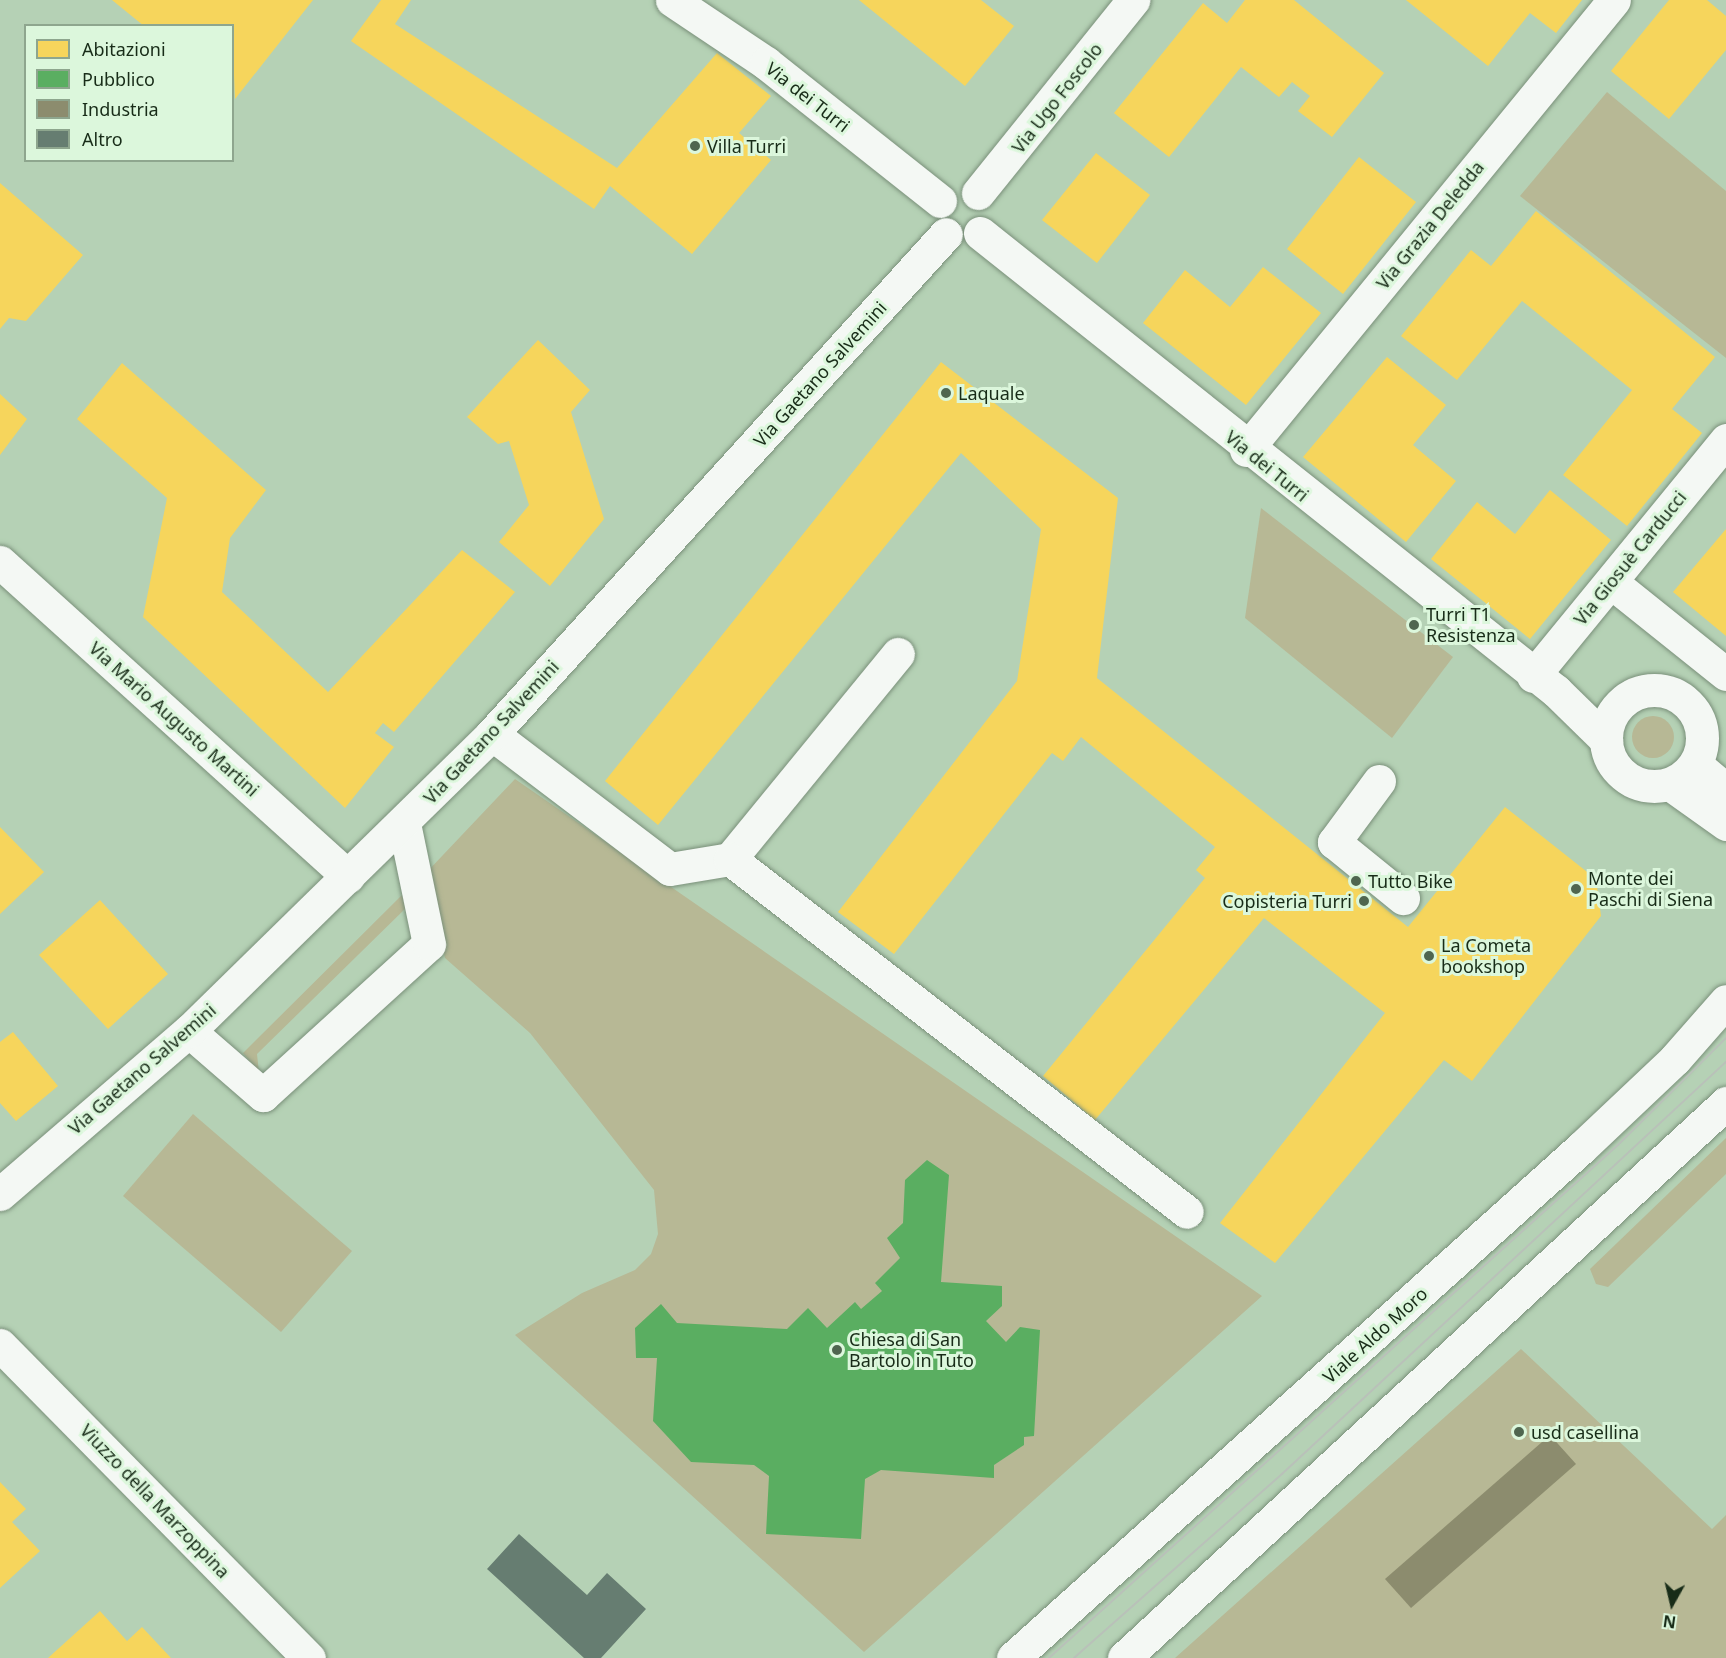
<!DOCTYPE html>
<html>
<head>
<meta charset="utf-8">
<style>
  body { margin:0 }
  #map { position:relative; width:1726px; height:1658px; overflow:hidden; background:#b5d1b5; font-family:"Noto Sans",sans-serif }
  div>[style] { position:absolute }
  [style*='--x'] { left:calc(var(--x)*1px); top:calc(var(--y)*1px); width:calc(var(--w)*1px); rotate:calc(var(--a)*1deg) }
  .green>* { inset:0; background:#b7b895 }
  .round { border-radius:50% }
  .homes>* { inset:0; background:#f6d55c }
  .public>* { inset:0; background:#5aae61 }
  .industry>* { inset:0; background:#8c8c6e }
  .building>* { inset:0; background:#667d71 }
  .roads { filter:drop-shadow(0 0 2px #7a907a) drop-shadow(0 0 2px #7a907a) }
  .minor>* { height:33px; margin:-16.5px; padding:0 16.5px; transform-origin:16.5px; border-radius:16.5px; background:#f4f8f4 }
  .minor>.ring { margin:-16.5px; padding:0; box-sizing:content-box; background:none; border:33px solid #f4f8f4; border-radius:50% }
  .tram>* { height:1.5px; margin:-0.75px; padding:0 0.75px; transform-origin:0.75px; border-radius:0.75px; background:#b9c1b9 }
  .dots>* { width:16px; height:16px; translate:-50% -50%; box-sizing:border-box; border:3px solid #dcf7dc; border-radius:50% }
  span { translate:-50% -50%; white-space:nowrap; text-align:center; line-height:1.15; -webkit-text-stroke:6px #dcf7dc; paint-order:stroke }
  .street-label { font-size:18px; color:#182c18 }
  .poi-label { font-size:18px; color:#182c18 }
  .left { translate:0 -50%; text-align:left }
  .right { translate:-100% -50%; text-align:right }
  .legend { position:absolute; left:24px; top:24px; width:210px; height:138px; box-sizing:border-box; background:#dcf7dc; border:2px solid #8ea68e; margin:0; padding:8px 10px; list-style:none; font-size:18px; color:#182c18 }
  .legend li { display:flex; align-items:center; gap:12px; height:30px }
  .legend b { width:30px; border:2px solid #8ea68e }
  .north { position:absolute; left:1642px; top:1574px; width:60px; height:60px; -webkit-text-stroke:4px #dcf7dc; paint-order:stroke; rotate:188deg; font-size:16px; font-weight:700; line-height:24px; text-align:center; color:#182c18 }
  .north::after { content:''; display:block; margin:auto; width:21px; height:27px; background:#182c18; clip-path:polygon(50% 0,100% 100%,50% 72%,0 100%) }
</style>
</head>
<body>
<div id="map">
  <div class="green">
    <i style="clip-path:polygon(1607px 92px,1726px 191px,1726px 358px,1520px 196px)"></i>
    <i style="clip-path:polygon(1261px 508px,1453px 657px,1392px 738px,1245px 618px)"></i>
    <i class="round" style="left:1632px;top:716px;width:42px;height:42px"></i>
    <i style="clip-path:polygon(515px 779px,1262px 1296px,864px 1652px,515px 1335px,582px 1293px,635px 1270px,651px 1254px,658px 1234px,654px 1190px,530px 1033px,445px 958px,425px 874px)"></i>
    <i style="clip-path:polygon(402px 895px,409px 905px,257px 1054px,259px 1073px,243px 1053px)"></i>
    <i style="clip-path:polygon(193px 1114px,352px 1251px,281px 1332px,123px 1196px)"></i>
    <i style="clip-path:polygon(1726px 1138px,1726px 1174px,1608px 1287px,1596px 1284px,1590px 1269px)"></i>
    <i style="clip-path:polygon(1521px 1349px,1712px 1529px,1726px 1515px,1726px 1658px,1175px 1658px)"></i>
  </div>
  <div class="homes">
    <i style="clip-path:polygon(112px 0,313px 0,235px 99px,232px 26px,144px 26px)"></i>
    <i style="clip-path:polygon(381px 0,411px 0,395px 24px,617px 168px,717px 53px,771px 96px,739px 133px,771px 160px,692px 254px,610px 186px,594px 209px,351px 41px)"></i>
    <i style="clip-path:polygon(859px 0,981px 0,1014px 26px,965px 86px)"></i>
    <i style="clip-path:polygon(1245px 0,1294px 0,1384px 73px,1332px 137px,1298px 111px,1310px 96px,1292px 82px,1279px 97px,1241px 67px,1169px 157px,1114px 113px,1203px 3px,1227px 23px)"></i>
    <i style="clip-path:polygon(1406px 0,1582px 0,1556px 33px,1530px 13px,1488px 66px)"></i>
    <i style="clip-path:polygon(1669px 0,1707px 0,1726px 16px,1726px 50px,1669px 119px,1611px 71px)"></i>
    <i style="clip-path:polygon(1096px 153px,1150px 195px,1097px 263px,1042px 220px)"></i>
    <i style="clip-path:polygon(1359px 157px,1416px 202px,1343px 294px,1287px 249px)"></i>
    <i style="clip-path:polygon(0 183px,83px 255px,26px 321px,9px 318px,0 329px)"></i>
    <i style="clip-path:polygon(1536px 211px,1715px 357px,1672px 409px,1702px 433px,1627px 526px,1563px 475px,1632px 390px,1522px 301px,1457px 380px,1401px 336px,1471px 250px,1491px 266px)"></i>
    <i style="clip-path:polygon(1263px 267px,1321px 313px,1246px 405px,1143px 323px,1185px 270px,1230px 307px)"></i>
    <i style="clip-path:polygon(538px 340px,590px 390px,571px 412px,604px 519px,550px 586px,499px 542px,529px 505px,509px 441px,498px 444px,467px 417px)"></i>
    <i style="clip-path:polygon(1387px 357px,1446px 405px,1413px 445px,1456px 481px,1406px 542px,1303px 457px)"></i>
    <i style="clip-path:polygon(941px 362px,1118px 498px,1097px 678px,1408px 927px,1505px 807px,1596px 879px,1601px 916px,1472px 1081px,1444px 1060px,1275px 1263px,1220px 1223px,1385px 1013px,1264px 918px,1095px 1120px,1043px 1076px,1205px 878px,1196px 870px,1215px 847px,1081px 737px,1063px 761px,1052px 753px,894px 954px,838px 912px,1017px 681px,1041px 529px,961px 453px,658px 825px,605px 781px)"></i>
    <i style="clip-path:polygon(122px 363px,266px 490px,230px 538px,222px 592px,328px 692px,462px 550px,515px 592px,394px 732px,383px 723px,375px 733px,394px 747px,345px 808px,143px 617px,167px 498px,77px 419px)"></i>
    <i style="clip-path:polygon(0 394px,27px 419px,0 455px)"></i>
    <i style="clip-path:polygon(1550px 490px,1611px 540px,1530px 639px,1431px 559px,1477px 502px,1515px 534px)"></i>
    <i style="clip-path:polygon(1726px 529px,1726px 636px,1673px 592px)"></i>
    <i style="clip-path:polygon(0 827px,44px 872px,0 914px)"></i>
    <i style="clip-path:polygon(100px 900px,168px 974px,108px 1029px,39px 955px)"></i>
    <i style="clip-path:polygon(13px 1032px,58px 1086px,16px 1121px,0 1103px,0 1042px)"></i>
    <i style="clip-path:polygon(0 1482px,26px 1509px,12px 1522px,40px 1551px,0 1588px)"></i>
    <i style="clip-path:polygon(100px 1611px,127px 1641px,142px 1627px,171px 1658px,48px 1658px)"></i>
  </div>
  <div class="public">
    <i style="clip-path:polygon(927px 1160px,949px 1175px,941px 1282px,1002px 1286px,1002px 1306px,986px 1321px,1006px 1342px,1020px 1327px,1040px 1330px,1034px 1436px,1024px 1437px,1024px 1445px,994px 1465px,994px 1478px,881px 1470px,865px 1479px,861px 1539px,766px 1534px,769px 1476px,754px 1465px,691px 1462px,653px 1421px,657px 1358px,636px 1358px,635px 1328px,661px 1304px,677px 1323px,787px 1329px,808px 1308px,827px 1328px,855px 1302px,861px 1309px,882px 1291px,875px 1283px,900px 1258px,887px 1238px,903px 1223px,905px 1180px)"></i>
  </div>
  <div class="industry">
    <i style="clip-path:polygon(1550px 1435px,1576px 1464px,1411px 1608px,1385px 1579px)"></i>
  </div>
  <div class="building">
    <i style="clip-path:polygon(519px 1534px,587px 1595px,607px 1573px,646px 1609px,601px 1658px,584px 1658px,487px 1569px)"></i>
  </div>
  <div class="roads">
    <div class="minor">
      <i style="--x:672;--y:0;--w:113;--a:33.8"></i>
      <i style="--x:766;--y:63;--w:222;--a:38.4"></i>
      <i style="--x:978;--y:193;--w:248;--a:-51.2"></i>
      <i style="--x:980;--y:233;--w:736;--a:38.49"></i>
      <i style="--x:1556;--y:691;--w:70;--a:44.4"></i>
      <i style="--x:1246;--y:450;--w:581;--a:-50.72"></i>
      <i style="--x:0;--y:562;--w:469;--a:42.1"></i>
      <i style="--x:1611;--y:582;--w:147;--a:38.7"></i>
      <i style="--x:1533;--y:676;--w:305;--a:-50.7"></i>
      <i class="ring" style="left:1606px;top:690px;width:63px;height:63px"></i>
      <i style="--x:492;--y:734;--w:223;--a:37.2"></i>
      <i style="--x:670;--y:869;--w:61;--a:-9.5"></i>
      <i style="--x:730;--y:859;--w:265;--a:-50.7"></i>
      <i style="--x:1695;--y:764;--w:40;--a:40"></i>
      <i style="--x:1379;--y:781;--w:76;--a:126.4"></i>
      <i style="--x:1334;--y:842;--w:89;--a:39.1"></i>
      <i style="--x:1670;--y:784;--w:69;--a:35.5"></i>
      <i style="--x:730;--y:859;--w:577;--a:37.68"></i>
      <i style="--x:189;--y:1031;--w:98;--a:40.9"></i>
      <i style="--x:263;--y:1095;--w:224;--a:-42.3"></i>
      <i style="--x:429;--y:944;--w:124;--a:-101.7"></i>
      <i style="--x:0;--y:1194;--w:250;--a:-40.8"></i>
      <i style="--x:189;--y:1031;--w:424;--a:-44.4"></i>
      <i style="--x:492;--y:734;--w:675;--a:-47.76"></i>
      <i style="--x:0;--y:1345;--w:440;--a:45.4"></i>
      <i style="--x:1013;--y:1658;--w:763;--a:-41.92"></i>
      <i style="--x:1581;--y:1148;--w:129;--a:-43.4"></i>
      <i style="--x:1675;--y:1059;--w:77;--a:-48.7"></i>
      <i style="--x:1124;--y:1658;--w:819;--a:-42.67"></i>
    </div>
  </div>
  <div class="tram">
    <i style="--x:1049;--y:1658;--w:766;--a:-42.04"></i>
    <i style="--x:1618;--y:1145;--w:152;--a:-44.7"></i>
    <i style="--x:1074;--y:1658;--w:278;--a:-41.5"></i>
    <i style="--x:1282;--y:1474;--w:606;--a:-42.86"></i>
  </div>
  <div class="dots">
    <i style="left:695px;top:146px;background:#4f664f"></i>
    <i style="left:946px;top:393px;background:#4f664f"></i>
    <i style="left:1414px;top:625px;background:#4f664f"></i>
    <i style="left:1356px;top:881px;background:#4f664f"></i>
    <i style="left:1576px;top:889px;background:#4f664f"></i>
    <i style="left:1364px;top:901px;background:#4f664f"></i>
    <i style="left:1429px;top:956px;background:#4f664f"></i>
    <i style="left:837px;top:1350px;background:#4f664f"></i>
    <i style="left:1519px;top:1432px;background:#4f664f"></i>
  </div>
  <div class="street-label">
    <span style="left:808px;top:97px;rotate:38deg">Via dei Turri</span>
    <span style="left:1057px;top:98px;rotate:-52deg">Via Ugo Foscolo</span>
    <span style="left:1430px;top:225px;rotate:-51deg">Via Grazia Deledda</span>
    <span style="left:820px;top:374px;rotate:-48deg">Via Gaetano Salvemini</span>
    <span style="left:1267px;top:466px;rotate:39deg">Via dei Turri</span>
    <span style="left:1630px;top:558px;rotate:-51deg">Via Giosuè Carducci</span>
    <span style="left:174px;top:719px;rotate:42deg">Via Mario Augusto Martini</span>
    <span style="left:491px;top:732px;rotate:-47deg">Via Gaetano Salvemini</span>
    <span style="left:142px;top:1069px;rotate:-41deg">Via Gaetano Salvemini</span>
    <span style="left:1375px;top:1335px;rotate:-42deg">Viale Aldo Moro</span>
    <span style="left:155px;top:1501px;rotate:46deg">Viuzzo della Marzoppina</span>
  </div>
  <div class="poi-label">
    <span class="left" style="left:707px;top:146px">Villa Turri</span>
    <span class="left" style="left:958px;top:393px">Laquale</span>
    <span class="left" style="left:1426px;top:625px">Turri T1<br>Resistenza</span>
    <span class="left" style="left:1588px;top:889px">Monte dei<br>Paschi di Siena</span>
    <span class="left" style="left:1368px;top:881px">Tutto Bike</span>
    <span class="right" style="left:1352px;top:901px">Copisteria Turri</span>
    <span class="left" style="left:1441px;top:956px">La Cometa<br>bookshop</span>
    <span class="left" style="left:849px;top:1350px">Chiesa di San<br>Bartolo in Tuto</span>
    <span class="left" style="left:1531px;top:1432px">usd casellina</span>
  </div>
  <ul class="legend">
  <li><b style="height:16px;background:#f6d55c"></b>Abitazioni</li>
  <li><b style="height:16px;background:#5aae61"></b>Pubblico</li>
  <li><b style="height:16px;background:#8c8c6e"></b>Industria</li>
  <li><b style="height:16px;background:#667d71"></b>Altro</li>
  </ul>
  <div class="north">N</div>
</div>
</body>
</html>
